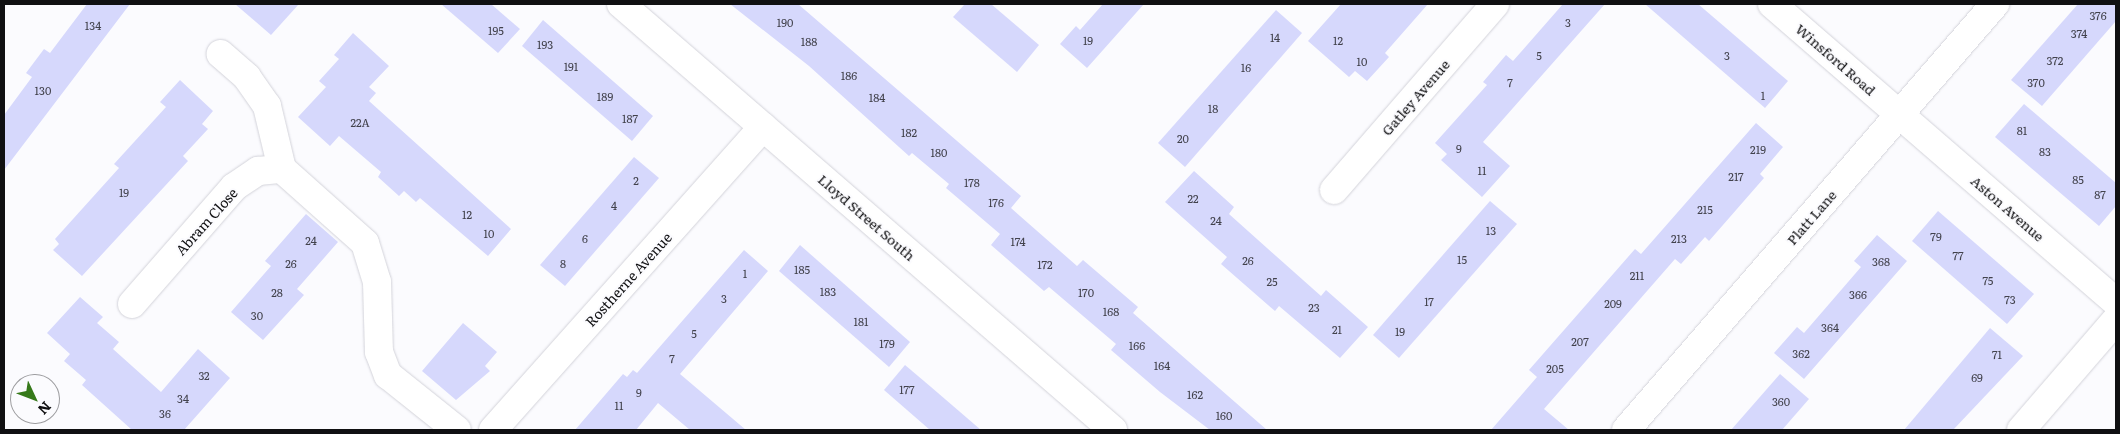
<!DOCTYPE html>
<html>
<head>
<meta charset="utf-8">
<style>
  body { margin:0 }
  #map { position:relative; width:2120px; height:434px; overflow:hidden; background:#fbfbfe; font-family:Literata,serif }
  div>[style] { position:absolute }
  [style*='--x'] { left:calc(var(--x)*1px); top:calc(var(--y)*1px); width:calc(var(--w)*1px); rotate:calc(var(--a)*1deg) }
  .building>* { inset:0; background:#d6d8fc }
  .roads { filter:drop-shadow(0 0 1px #d3d3da) drop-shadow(0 0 1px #d3d3da) }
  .street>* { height:28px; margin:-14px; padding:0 14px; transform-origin:14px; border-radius:14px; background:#fff }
  .secondary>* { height:28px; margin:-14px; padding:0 14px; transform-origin:14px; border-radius:14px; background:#fff }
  span { translate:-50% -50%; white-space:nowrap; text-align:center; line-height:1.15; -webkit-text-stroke:4px #fbfbfe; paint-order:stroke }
  .number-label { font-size:11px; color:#42424c }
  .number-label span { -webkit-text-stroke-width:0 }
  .street-label { font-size:14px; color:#101012 }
  .frame { position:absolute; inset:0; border:5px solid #101012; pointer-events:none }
  .north { position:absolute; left:10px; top:374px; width:50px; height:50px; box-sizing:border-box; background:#fbfbfe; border:1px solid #9d9da0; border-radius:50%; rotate:133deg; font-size:14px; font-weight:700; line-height:20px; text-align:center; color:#101012 }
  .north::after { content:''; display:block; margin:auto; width:18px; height:22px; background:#36791a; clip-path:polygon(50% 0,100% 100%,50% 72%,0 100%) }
</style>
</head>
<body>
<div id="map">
  <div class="building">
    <i style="clip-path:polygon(87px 4px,130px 4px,4px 170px,4px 115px,32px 77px,26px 73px,44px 49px,50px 53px)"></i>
    <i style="clip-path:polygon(235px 4px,299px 4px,271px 35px)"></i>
    <i style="clip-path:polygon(441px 4px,491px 4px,520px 29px,498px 53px)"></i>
    <i style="clip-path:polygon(730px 4px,798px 4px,1021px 196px,1011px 208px,1077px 266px,1083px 260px,1138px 307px,1133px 313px,1267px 430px,1210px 430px,1160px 392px,1111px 350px,1116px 344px,1049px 287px,1044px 291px,991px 245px,1000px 234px,946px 188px,949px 184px,912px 153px,909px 156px,809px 66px)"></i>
    <i style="clip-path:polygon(965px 4px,991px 4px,1039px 45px,1017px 72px,953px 17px)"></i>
    <i style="clip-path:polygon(1103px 4px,1144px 4px,1087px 68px,1060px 44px,1076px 26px,1080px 30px)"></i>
    <i style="clip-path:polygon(1341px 4px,1428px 4px,1385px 53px,1389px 57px,1367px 81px,1355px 71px,1349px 77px,1308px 41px)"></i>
    <i style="clip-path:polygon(1563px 4px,1605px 4px,1483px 142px,1510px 166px,1482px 197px,1441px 160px,1447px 154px,1435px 143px,1487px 85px,1483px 82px,1506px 55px,1513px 61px)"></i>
    <i style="clip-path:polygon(1645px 4px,1698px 4px,1788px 81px,1765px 108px)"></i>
    <i style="clip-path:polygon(2078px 4px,2116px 4px,2116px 21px,2042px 106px,2011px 80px)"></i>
    <i style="clip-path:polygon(1276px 10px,1302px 33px,1185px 167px,1158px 143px)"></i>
    <i style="clip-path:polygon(543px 20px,653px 116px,632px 141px,522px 46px)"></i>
    <i style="clip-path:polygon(353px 33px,389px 66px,369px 87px,376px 93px,369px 101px,511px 229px,488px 256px,420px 198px,416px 202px,404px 191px,399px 196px,378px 177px,381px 172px,339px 136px,330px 146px,298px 117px,326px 87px,319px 81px,339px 59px,334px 55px)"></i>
    <i style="clip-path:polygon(180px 80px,213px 111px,202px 124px,208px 129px,183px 156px,188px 161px,82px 276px,53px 250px,59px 244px,55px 239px,119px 168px,114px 164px,166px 107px,160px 102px)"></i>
    <i style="clip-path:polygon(2024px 104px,2116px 183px,2116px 206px,2099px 226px,1995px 137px)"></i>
    <i style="clip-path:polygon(1756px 123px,1783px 147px,1760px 174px,1764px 178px,1709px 241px,1705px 237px,1681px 264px,1675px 259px,1544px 409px,1569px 430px,1491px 430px,1537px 377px,1529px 370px,1635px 249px,1641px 254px)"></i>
    <i style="clip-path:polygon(634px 157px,659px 178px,565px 286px,540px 265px)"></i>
    <i style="clip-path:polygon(1194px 171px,1234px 207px,1229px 214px,1276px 256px,1321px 296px,1326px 290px,1368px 327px,1340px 358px,1279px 306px,1275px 311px,1221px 264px,1227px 257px,1165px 202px)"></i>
    <i style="clip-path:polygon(1490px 201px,1517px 224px,1399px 358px,1373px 335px)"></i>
    <i style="clip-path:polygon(1938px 211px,2034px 294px,2007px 324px,1912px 241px)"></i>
    <i style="clip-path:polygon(306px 214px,338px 242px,297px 289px,304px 295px,263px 340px,231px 312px,271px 266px,265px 261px)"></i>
    <i style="clip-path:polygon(1877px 235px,1907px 261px,1804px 379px,1774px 353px,1797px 327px,1804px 333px,1861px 267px,1854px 261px)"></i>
    <i style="clip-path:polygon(800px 245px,910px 342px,889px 367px,779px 271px)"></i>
    <i style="clip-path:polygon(744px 250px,768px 271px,680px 374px,746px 430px,690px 430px,658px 403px,636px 430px,575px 430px,623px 374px,627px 377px,633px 370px,637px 373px)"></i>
    <i style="clip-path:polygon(80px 297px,103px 317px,97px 323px,119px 342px,113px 349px,161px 392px,198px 349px,230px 378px,184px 430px,132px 430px,82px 385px,86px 380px,64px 361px,70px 354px,47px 333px)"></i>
    <i style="clip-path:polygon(463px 323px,497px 352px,485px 366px,490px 371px,456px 400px,422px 371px)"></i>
    <i style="clip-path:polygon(1990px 328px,2023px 356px,1953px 430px,1904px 430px)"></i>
    <i style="clip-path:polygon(905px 365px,931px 387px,981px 430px,930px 430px,884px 390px)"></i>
    <i style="clip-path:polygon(1780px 374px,1809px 399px,1782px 430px,1731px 430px)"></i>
  </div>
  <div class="roads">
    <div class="street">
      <i style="--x:1772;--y:4;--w:455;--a:40.9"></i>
      <i style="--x:282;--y:169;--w:111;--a:41.7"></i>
      <i style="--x:365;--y:243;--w:41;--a:72.9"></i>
      <i style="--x:377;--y:282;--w:70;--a:88.4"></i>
      <i style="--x:379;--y:352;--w:25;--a:69"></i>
      <i style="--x:388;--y:375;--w:88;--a:38.6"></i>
      <i style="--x:1334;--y:190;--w:246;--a:-49.1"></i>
      <i style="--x:132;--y:304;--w:155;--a:-48.9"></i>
      <i style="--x:234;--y:187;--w:29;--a:-34"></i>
      <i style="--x:258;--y:171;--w:24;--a:-5"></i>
      <i style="--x:282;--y:169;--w:65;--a:-103.4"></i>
      <i style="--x:267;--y:106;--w:35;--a:-125"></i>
      <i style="--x:247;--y:77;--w:35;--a:-139"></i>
      <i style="--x:493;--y:430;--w:406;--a:-48.3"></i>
      <i style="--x:2021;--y:430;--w:145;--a:-49.2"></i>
    </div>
    <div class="secondary">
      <i style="--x:621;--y:4;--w:651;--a:40.89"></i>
      <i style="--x:1626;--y:430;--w:564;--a:-49.1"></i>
    </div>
  </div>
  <div class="number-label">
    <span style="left:2098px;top:15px">376</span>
    <span style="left:785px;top:22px">190</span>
    <span style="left:1568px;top:22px">3</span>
    <span style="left:93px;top:25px">134</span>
    <span style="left:496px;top:30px">195</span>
    <span style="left:2079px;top:33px">374</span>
    <span style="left:1275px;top:37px">14</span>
    <span style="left:1088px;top:40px">19</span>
    <span style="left:1338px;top:40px">12</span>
    <span style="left:809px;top:41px">188</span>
    <span style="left:545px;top:44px">193</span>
    <span style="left:1539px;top:55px">5</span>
    <span style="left:1727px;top:55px">3</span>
    <span style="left:2055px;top:60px">372</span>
    <span style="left:1362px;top:61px">10</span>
    <span style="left:571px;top:66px">191</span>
    <span style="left:1246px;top:67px">16</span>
    <span style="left:849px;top:75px">186</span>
    <span style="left:1510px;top:82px">7</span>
    <span style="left:2036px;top:82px">370</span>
    <span style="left:43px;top:90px">130</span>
    <span style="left:1763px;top:95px">1</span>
    <span style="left:605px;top:96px">189</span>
    <span style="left:877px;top:97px">184</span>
    <span style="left:1213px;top:108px">18</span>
    <span style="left:630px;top:118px">187</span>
    <span style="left:360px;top:122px">22A</span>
    <span style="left:2022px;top:130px">81</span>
    <span style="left:909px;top:132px">182</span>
    <span style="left:1183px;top:138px">20</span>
    <span style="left:1459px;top:148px">9</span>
    <span style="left:1758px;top:149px">219</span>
    <span style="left:2045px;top:151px">83</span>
    <span style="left:939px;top:152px">180</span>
    <span style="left:1482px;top:170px">11</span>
    <span style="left:1736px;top:176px">217</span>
    <span style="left:2078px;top:179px">85</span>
    <span style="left:636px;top:180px">2</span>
    <span style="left:972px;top:182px">178</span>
    <span style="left:124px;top:192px">19</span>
    <span style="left:2100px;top:194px">87</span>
    <span style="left:1193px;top:198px">22</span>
    <span style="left:996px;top:202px">176</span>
    <span style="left:614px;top:205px">4</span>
    <span style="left:1705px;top:209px">215</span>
    <span style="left:467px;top:214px">12</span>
    <span style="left:1216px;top:220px">24</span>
    <span style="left:1491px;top:230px">13</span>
    <span style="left:489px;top:233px">10</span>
    <span style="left:1936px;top:236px">79</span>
    <span style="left:585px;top:238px">6</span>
    <span style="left:1679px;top:238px">213</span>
    <span style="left:311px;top:240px">24</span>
    <span style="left:1018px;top:241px">174</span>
    <span style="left:1958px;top:255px">77</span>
    <span style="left:1462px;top:259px">15</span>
    <span style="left:1248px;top:260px">26</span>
    <span style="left:1881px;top:261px">368</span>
    <span style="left:291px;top:263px">26</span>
    <span style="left:563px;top:263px">8</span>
    <span style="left:1045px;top:264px">172</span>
    <span style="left:802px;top:269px">185</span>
    <span style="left:745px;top:273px">1</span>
    <span style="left:1637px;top:275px">211</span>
    <span style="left:1988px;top:280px">75</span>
    <span style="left:1272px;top:281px">25</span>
    <span style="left:828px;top:291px">183</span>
    <span style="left:277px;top:292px">28</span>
    <span style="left:1086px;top:292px">170</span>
    <span style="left:1858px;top:294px">366</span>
    <span style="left:724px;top:298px">3</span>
    <span style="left:2010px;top:299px">73</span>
    <span style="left:1429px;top:301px">17</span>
    <span style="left:1613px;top:303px">209</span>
    <span style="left:1314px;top:307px">23</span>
    <span style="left:1111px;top:311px">168</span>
    <span style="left:257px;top:315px">30</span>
    <span style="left:861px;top:321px">181</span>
    <span style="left:1830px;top:327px">364</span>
    <span style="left:1337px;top:329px">21</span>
    <span style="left:1400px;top:331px">19</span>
    <span style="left:694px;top:333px">5</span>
    <span style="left:1580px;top:341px">207</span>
    <span style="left:887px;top:343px">179</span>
    <span style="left:1137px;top:345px">166</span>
    <span style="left:1801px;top:353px">362</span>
    <span style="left:1997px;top:354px">71</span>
    <span style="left:672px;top:358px">7</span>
    <span style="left:1162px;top:365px">164</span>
    <span style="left:1555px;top:368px">205</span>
    <span style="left:204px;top:375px">32</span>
    <span style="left:1977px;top:377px">69</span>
    <span style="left:907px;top:389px">177</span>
    <span style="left:639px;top:392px">9</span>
    <span style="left:1195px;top:394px">162</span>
    <span style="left:183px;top:398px">34</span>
    <span style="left:1781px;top:401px">360</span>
    <span style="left:619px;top:405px">11</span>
    <span style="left:165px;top:413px">36</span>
    <span style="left:1224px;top:415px">160</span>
  </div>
  <div class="street-label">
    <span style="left:1836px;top:59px;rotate:41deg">Winsford Road</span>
    <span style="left:1415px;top:97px;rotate:-49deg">Gatley Avenue</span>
    <span style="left:2008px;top:208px;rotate:41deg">Aston Avenue</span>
    <span style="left:867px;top:217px;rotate:41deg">Lloyd Street South</span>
    <span style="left:1811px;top:217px;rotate:-49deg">Platt Lane</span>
    <span style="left:206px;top:221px;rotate:-48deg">Abram Close</span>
    <span style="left:628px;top:279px;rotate:-48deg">Rostherne Avenue</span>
  </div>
  <div class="frame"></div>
  <div class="north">N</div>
</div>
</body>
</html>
